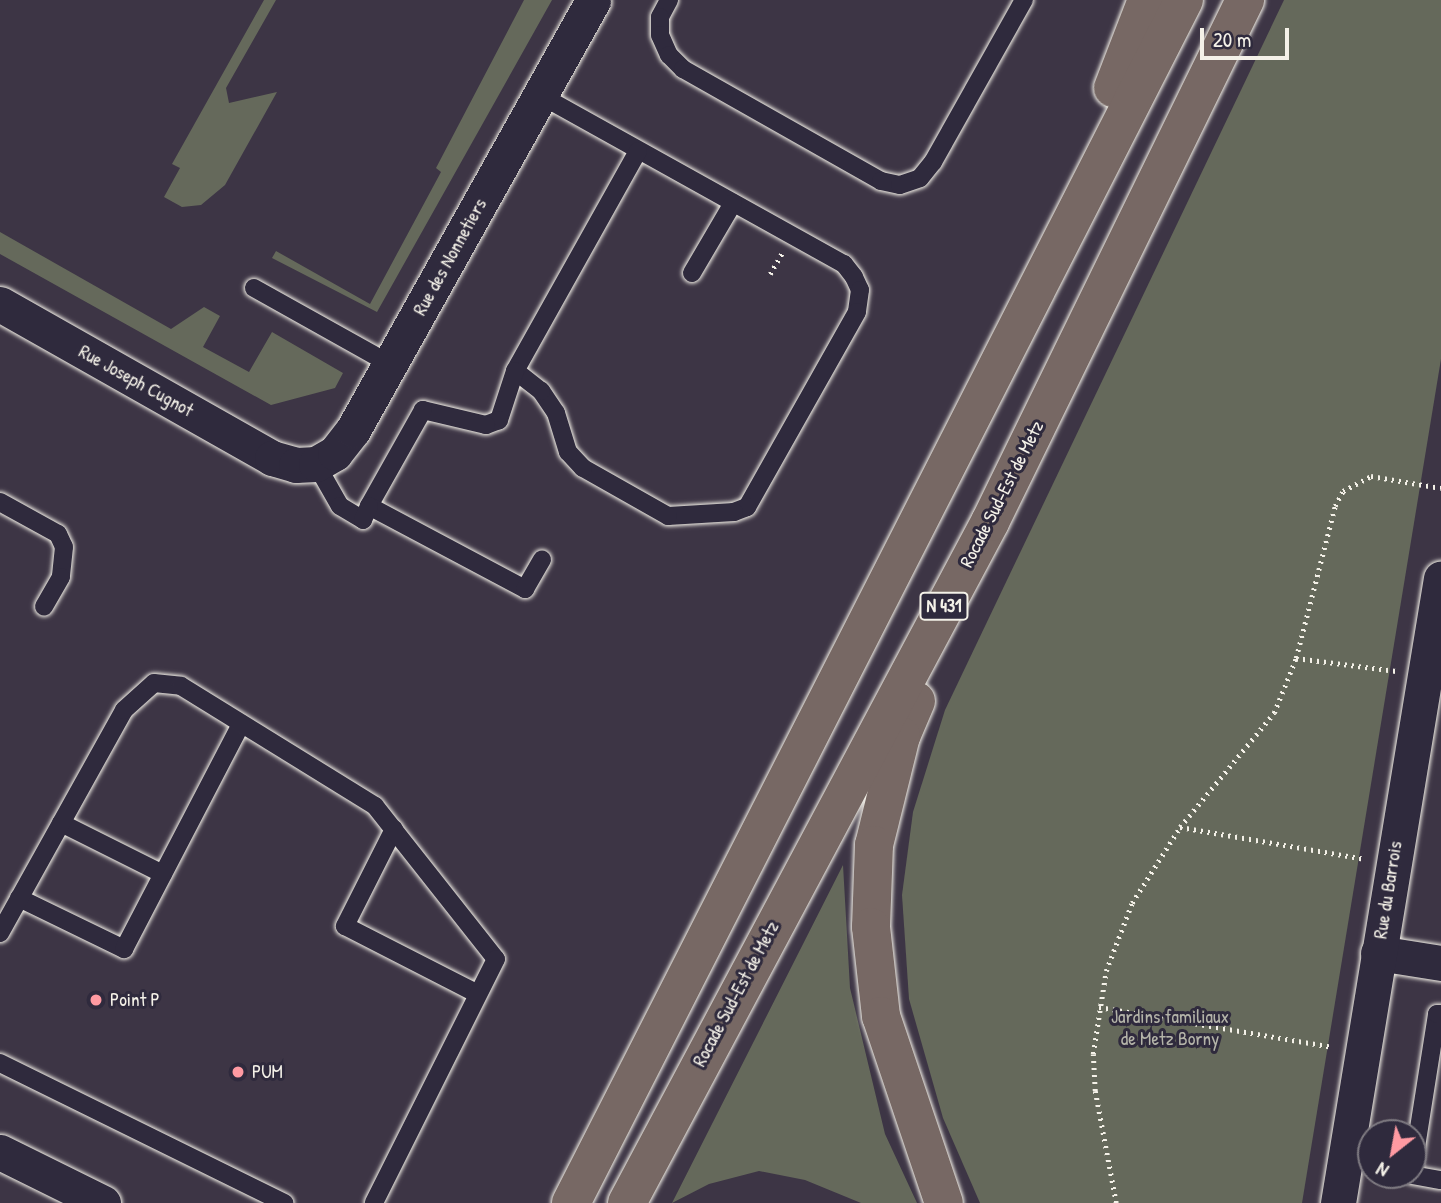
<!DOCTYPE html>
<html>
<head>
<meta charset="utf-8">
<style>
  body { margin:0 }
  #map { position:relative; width:1441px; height:1203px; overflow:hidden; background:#3d3545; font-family:"Patrick Hand",sans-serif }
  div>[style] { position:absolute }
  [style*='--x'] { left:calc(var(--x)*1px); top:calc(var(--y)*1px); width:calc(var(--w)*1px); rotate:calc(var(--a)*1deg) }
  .green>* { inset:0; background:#65695b }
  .path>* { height:4.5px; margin-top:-2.25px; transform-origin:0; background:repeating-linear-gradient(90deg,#f4f1e8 0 2px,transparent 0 7px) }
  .roads { filter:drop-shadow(0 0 2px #f4f1e8) drop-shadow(0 0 2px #f4f1e8) }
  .service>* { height:18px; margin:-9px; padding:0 9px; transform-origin:9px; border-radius:9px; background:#2f2a3d }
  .minor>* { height:35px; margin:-17.5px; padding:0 17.5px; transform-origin:17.5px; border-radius:17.5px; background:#2f2a3d }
  .trunk>* { height:38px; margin:-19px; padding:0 19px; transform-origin:19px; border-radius:19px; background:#776864 }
  .dots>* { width:19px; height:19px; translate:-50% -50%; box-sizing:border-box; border:4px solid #2f2a3d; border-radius:50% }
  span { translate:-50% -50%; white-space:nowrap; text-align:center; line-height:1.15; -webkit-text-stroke:6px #2f2a3d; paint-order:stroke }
  .shield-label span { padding:2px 5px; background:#2f2a3d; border:2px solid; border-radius:5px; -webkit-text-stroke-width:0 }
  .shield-label { font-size:18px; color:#f4f1e8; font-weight:700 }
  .street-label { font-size:19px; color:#f4f1e8 }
  .poi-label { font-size:19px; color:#f4f1e8 }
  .left { translate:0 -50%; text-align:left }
  .park-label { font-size:19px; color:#b4b4a9 }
  .north { position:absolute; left:1357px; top:1119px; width:70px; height:70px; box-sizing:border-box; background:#2f2a3d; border:2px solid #7e7a81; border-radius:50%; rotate:211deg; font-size:19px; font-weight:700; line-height:28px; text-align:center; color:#f4f1e8 }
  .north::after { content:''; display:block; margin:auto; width:24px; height:32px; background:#ff9aa2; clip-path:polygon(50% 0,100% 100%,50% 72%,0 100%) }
  .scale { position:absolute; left:1200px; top:28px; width:89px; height:32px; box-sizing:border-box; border:4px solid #f4f1e8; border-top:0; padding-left:9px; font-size:21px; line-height:24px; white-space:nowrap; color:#f4f1e8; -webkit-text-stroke:5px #2f2a3d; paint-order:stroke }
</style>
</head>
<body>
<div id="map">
  <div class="green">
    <i style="clip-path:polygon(264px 0,276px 0,226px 88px,229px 103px,277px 92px,225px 185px,201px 205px,182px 207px,164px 197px,180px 168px,172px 164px)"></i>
    <i style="clip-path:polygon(524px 0,552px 0,377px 312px,272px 258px,276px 251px,370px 304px,441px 172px,436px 168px)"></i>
    <i style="clip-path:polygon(1284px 0,1441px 0,1441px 359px,1302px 1203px,980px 1203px,943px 1118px,909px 999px,902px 895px,913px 812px,945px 710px)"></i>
    <i style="clip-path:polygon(0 232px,171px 329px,204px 307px,220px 316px,203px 347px,249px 372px,272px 332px,343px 373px,335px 388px,271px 405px,0 254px)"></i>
    <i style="clip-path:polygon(843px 865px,850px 988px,885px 1134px,917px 1203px,861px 1203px,805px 1180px,759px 1171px,709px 1184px,672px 1203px)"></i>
  </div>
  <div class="path">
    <i style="--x:770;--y:274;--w:24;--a:-60"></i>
    <i style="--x:1296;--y:658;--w:101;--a:7.4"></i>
    <i style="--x:1180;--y:827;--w:188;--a:9.8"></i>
    <i style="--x:1099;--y:1007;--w:236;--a:9.7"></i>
    <i style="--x:1116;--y:1203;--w:114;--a:-100.6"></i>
    <i style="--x:1095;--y:1091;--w:37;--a:-93"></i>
    <i style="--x:1093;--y:1054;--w:84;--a:-81.1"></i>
    <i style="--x:1106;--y:971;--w:73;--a:-69.1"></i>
    <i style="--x:1132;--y:903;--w:90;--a:-57.7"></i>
    <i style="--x:1180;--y:827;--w:148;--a:-50.5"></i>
    <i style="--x:1274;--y:713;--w:59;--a:-68.2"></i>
    <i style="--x:1296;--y:658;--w:157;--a:-75.6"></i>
    <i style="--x:1335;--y:506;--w:17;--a:-62"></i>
    <i style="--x:1343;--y:491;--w:32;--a:-28"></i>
    <i style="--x:1371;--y:476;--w:71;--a:9.7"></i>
  </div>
  <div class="roads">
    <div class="service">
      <i style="--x:669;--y:0;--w:19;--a:118"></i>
      <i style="--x:660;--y:17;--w:18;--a:90"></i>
      <i style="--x:660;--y:35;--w:22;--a:66"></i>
      <i style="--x:669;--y:55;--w:20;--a:45"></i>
      <i style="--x:683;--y:69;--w:227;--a:29.5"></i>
      <i style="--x:881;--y:181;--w:19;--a:12"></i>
      <i style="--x:900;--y:185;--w:21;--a:-19"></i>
      <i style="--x:920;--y:178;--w:21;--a:-51"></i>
      <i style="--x:933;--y:162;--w:186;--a:-60.7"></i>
      <i style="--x:540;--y:95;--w:348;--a:29.1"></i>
      <i style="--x:844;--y:264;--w:16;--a:52"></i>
      <i style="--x:854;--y:277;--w:14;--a:65"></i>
      <i style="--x:860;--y:290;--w:22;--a:98"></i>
      <i style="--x:857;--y:312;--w:224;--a:119.4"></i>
      <i style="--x:747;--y:507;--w:14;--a:159"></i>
      <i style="--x:734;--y:512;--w:66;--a:176.5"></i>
      <i style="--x:668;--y:516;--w:98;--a:-150.5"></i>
      <i style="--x:583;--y:468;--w:22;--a:-133"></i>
      <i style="--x:568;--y:452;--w:41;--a:-107.1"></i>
      <i style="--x:556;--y:413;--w:27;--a:-124"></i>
      <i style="--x:541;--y:391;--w:33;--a:-142"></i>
      <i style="--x:515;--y:371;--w:252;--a:-60.8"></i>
      <i style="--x:692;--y:273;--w:81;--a:-59.6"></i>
      <i style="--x:254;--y:288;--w:156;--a:29.2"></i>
      <i style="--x:515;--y:371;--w:52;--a:108.1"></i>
      <i style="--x:499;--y:420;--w:14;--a:159"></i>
      <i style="--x:486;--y:425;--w:65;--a:-166.6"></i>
      <i style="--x:423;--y:410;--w:110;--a:119.4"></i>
      <i style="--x:369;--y:506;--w:177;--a:28"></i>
      <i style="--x:525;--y:589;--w:34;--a:-60"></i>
      <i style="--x:316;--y:464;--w:48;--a:60.3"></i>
      <i style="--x:340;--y:506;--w:27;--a:31"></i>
      <i style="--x:363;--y:520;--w:15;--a:-67"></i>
      <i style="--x:0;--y:502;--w:66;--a:28.9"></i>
      <i style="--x:58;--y:534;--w:14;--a:65"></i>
      <i style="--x:64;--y:547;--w:30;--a:96"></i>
      <i style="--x:61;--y:577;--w:34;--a:120"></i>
      <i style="--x:61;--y:823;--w:114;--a:26.6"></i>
      <i style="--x:394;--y:829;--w:109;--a:116.8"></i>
      <i style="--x:345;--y:926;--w:149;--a:27.1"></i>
      <i style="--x:19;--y:898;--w:117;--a:25.9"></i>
      <i style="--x:124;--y:949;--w:254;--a:-62.5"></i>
      <i style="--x:0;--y:933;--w:255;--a:-60.9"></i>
      <i style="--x:124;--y:710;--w:40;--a:-42"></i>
      <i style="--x:154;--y:683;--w:27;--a:6"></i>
      <i style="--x:181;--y:686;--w:228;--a:31.7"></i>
      <i style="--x:375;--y:806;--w:195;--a:51.7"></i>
      <i style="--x:496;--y:959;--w:273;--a:116.6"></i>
      <i style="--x:0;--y:1063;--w:317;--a:26.2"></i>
      <i style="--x:1413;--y:1166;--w:154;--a:-81"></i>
      <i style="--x:1437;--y:1014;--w:4;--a:0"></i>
      <i style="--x:1412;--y:1175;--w:29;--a:10"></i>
    </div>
    <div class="minor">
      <i style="--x:0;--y:304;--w:313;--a:29.5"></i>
      <i style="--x:272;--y:458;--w:25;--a:16"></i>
      <i style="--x:296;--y:465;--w:20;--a:-3"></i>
      <i style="--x:316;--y:464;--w:22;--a:-30"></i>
      <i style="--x:335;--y:453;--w:29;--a:-52"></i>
      <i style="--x:353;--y:430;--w:492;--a:-60.8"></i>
      <i style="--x:1378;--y:953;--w:64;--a:9"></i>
      <i style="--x:0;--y:1152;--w:115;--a:26.3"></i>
      <i style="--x:1338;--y:1203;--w:633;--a:-80.64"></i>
    </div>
    <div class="trunk">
      <i style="--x:1113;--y:88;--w:94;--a:-68.9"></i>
      <i style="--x:916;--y:701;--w:38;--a:113"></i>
      <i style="--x:901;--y:736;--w:112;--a:103.9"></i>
      <i style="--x:874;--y:845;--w:82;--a:92.1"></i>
      <i style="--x:871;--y:927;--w:90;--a:83.6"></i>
      <i style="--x:881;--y:1016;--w:197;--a:71.4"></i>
      <i style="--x:571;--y:1203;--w:1350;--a:-63"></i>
      <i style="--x:627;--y:1203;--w:772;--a:-61.94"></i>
      <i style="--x:990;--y:522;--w:581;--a:-63.96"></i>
    </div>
  </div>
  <div class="dots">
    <i style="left:96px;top:1000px;background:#ff9aa2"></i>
    <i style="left:238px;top:1072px;background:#ff9aa2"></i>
  </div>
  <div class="shield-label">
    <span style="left:944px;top:606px">N 431</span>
  </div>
  <div class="street-label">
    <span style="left:450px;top:257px;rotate:-61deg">Rue des Nonnetiers</span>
    <span style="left:136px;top:381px;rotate:29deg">Rue Joseph Cugnot</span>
    <span style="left:1002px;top:494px;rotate:-63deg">Rocade Sud-Est de Metz</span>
    <span style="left:1388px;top:890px;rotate:-81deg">Rue du Barrois</span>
    <span style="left:736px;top:994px;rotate:-62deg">Rocade Sud-Est de Metz</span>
  </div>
  <div class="poi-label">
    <span class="left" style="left:110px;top:1000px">Point P</span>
    <span class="left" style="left:252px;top:1072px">PUM</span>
  </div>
  <div class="park-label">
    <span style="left:1170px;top:1028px">Jardins familiaux<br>de Metz Borny</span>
  </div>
  <div class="north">N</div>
  <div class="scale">20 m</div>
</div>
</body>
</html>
